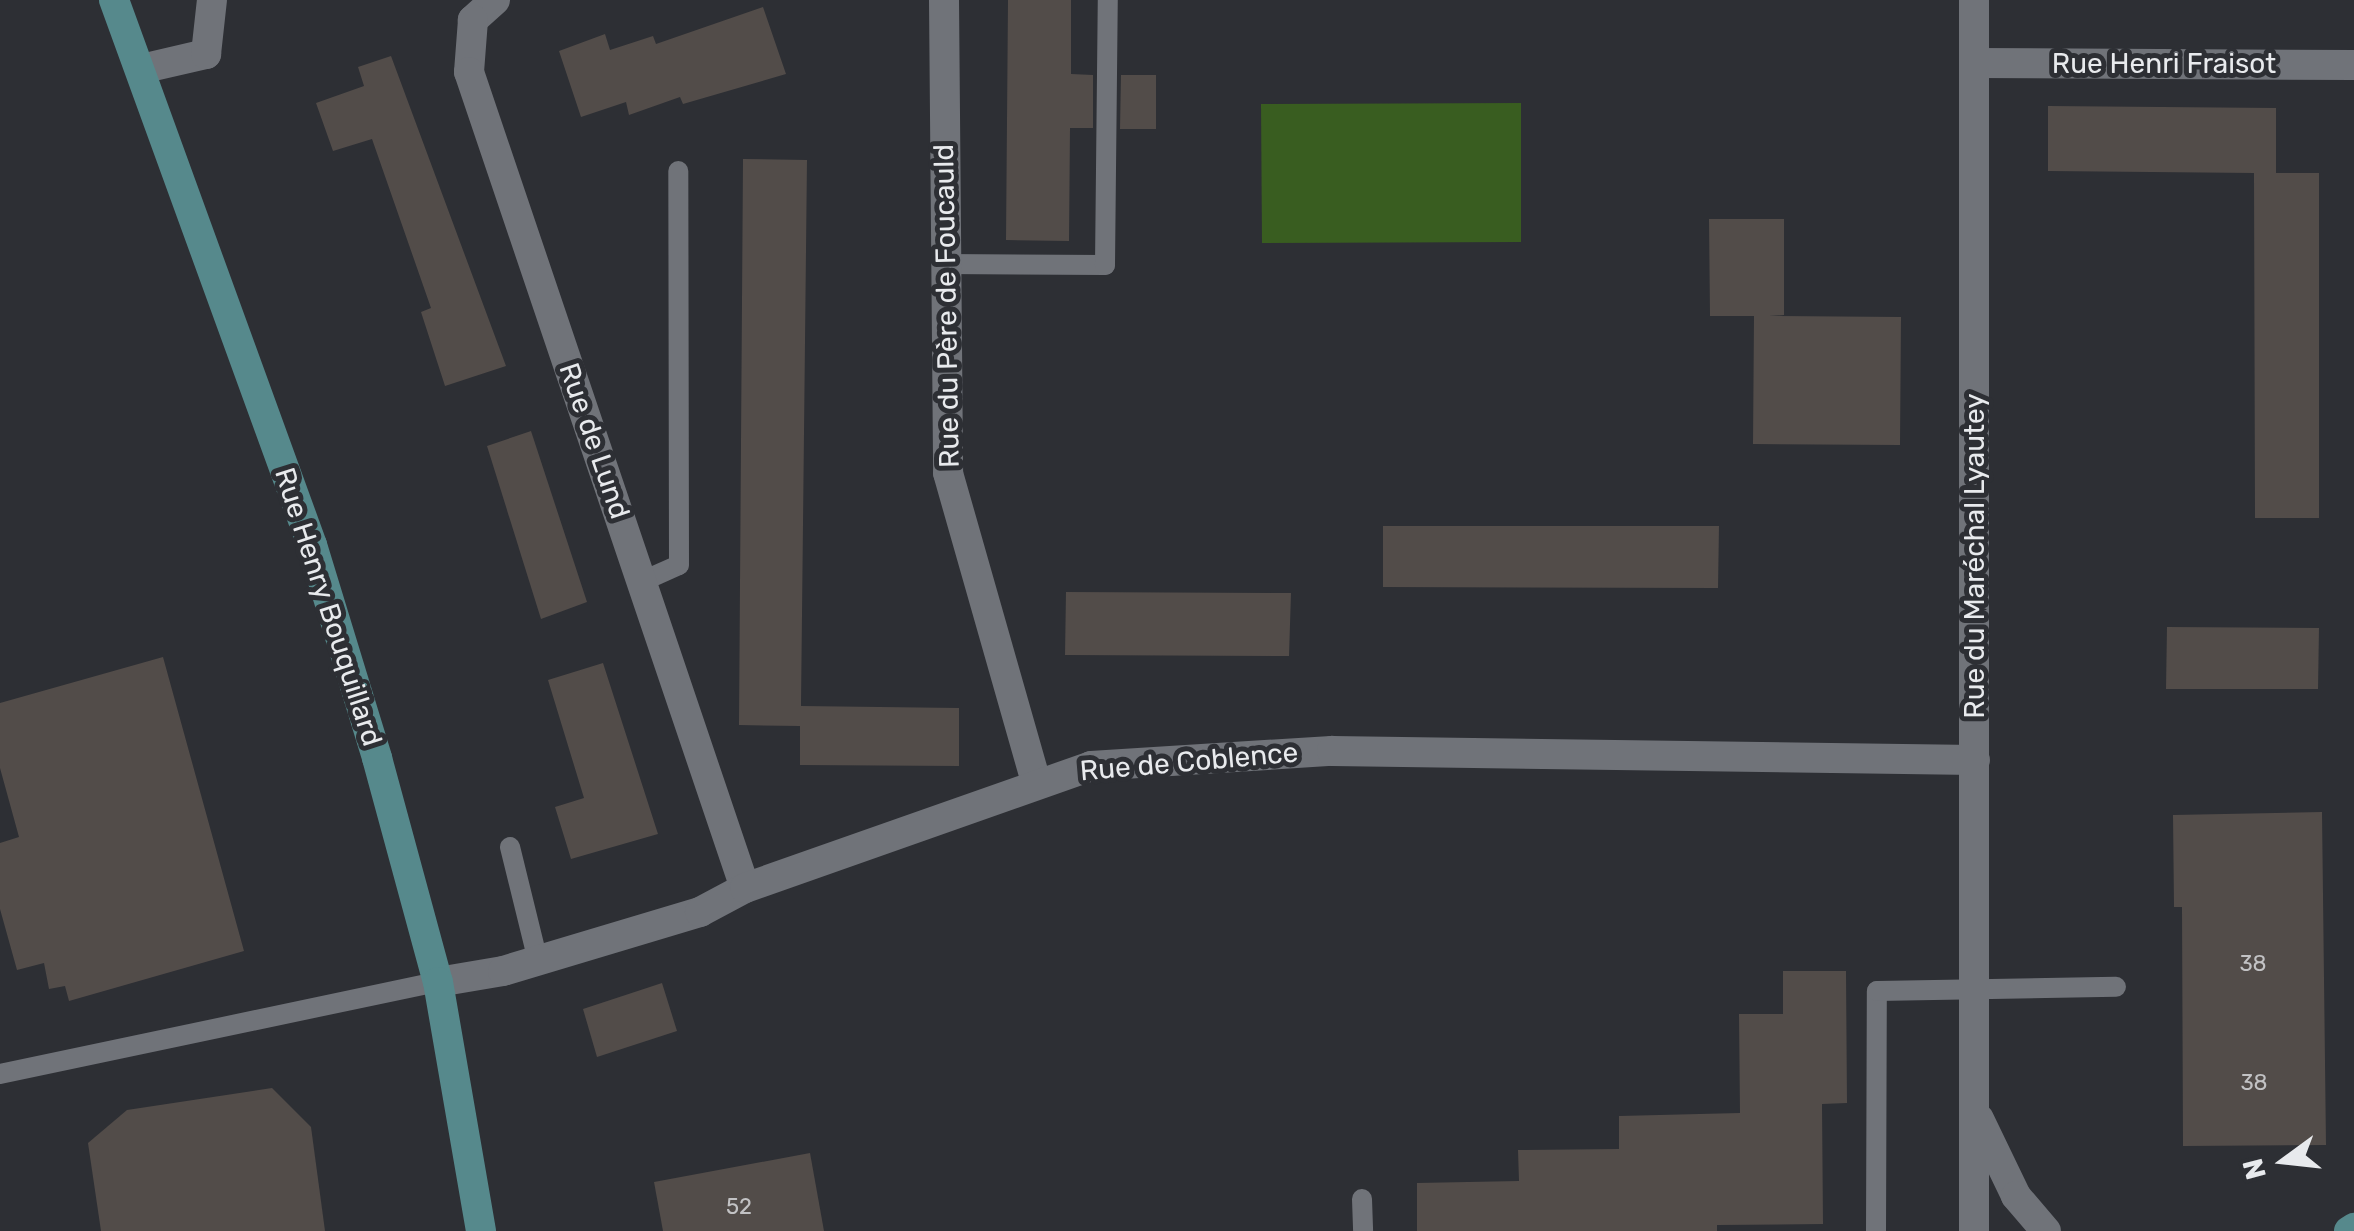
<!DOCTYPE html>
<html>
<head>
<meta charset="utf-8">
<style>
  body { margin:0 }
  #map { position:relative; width:2354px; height:1231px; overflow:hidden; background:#2d2f34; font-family:Rubik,sans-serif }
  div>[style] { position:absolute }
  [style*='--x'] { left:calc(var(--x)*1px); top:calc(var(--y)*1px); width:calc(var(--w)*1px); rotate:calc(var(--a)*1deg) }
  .green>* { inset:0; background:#395d20 }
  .building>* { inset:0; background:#524c49 }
  .lane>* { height:20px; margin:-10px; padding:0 10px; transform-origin:10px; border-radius:10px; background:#707379 }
  .street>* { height:30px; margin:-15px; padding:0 15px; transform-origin:15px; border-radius:15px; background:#707379 }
  .secondary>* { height:30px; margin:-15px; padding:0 15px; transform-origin:15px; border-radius:15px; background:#56898c }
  span { translate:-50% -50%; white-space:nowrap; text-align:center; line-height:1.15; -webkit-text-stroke:10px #2d2f34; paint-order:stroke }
  .number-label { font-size:22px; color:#c2c2c4 }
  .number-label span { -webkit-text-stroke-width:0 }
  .street-label { font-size:28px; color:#e8eaed }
  .north { position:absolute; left:2234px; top:1111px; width:100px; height:100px; -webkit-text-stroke:8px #2d2f34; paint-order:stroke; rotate:255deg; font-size:28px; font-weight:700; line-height:40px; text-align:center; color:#e8eaed }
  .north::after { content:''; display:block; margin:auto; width:35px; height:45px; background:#e8eaed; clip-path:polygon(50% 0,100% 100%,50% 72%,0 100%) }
</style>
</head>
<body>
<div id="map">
  <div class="green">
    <i style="clip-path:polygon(1521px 103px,1521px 242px,1262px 243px,1261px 104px)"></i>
  </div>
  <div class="building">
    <i style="clip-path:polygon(1008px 0,1071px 0,1071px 74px,1093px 75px,1093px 128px,1070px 128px,1069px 241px,1006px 240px)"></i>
    <i style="clip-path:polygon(763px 7px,786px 74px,683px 104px,680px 97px,629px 115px,626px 102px,581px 117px,559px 51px,605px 34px,610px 50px,653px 36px,656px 44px)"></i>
    <i style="clip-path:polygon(391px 56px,506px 366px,445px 386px,421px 312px,431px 308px,372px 139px,333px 151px,316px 103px,364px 86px,358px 67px)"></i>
    <i style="clip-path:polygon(1121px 75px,1156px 75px,1156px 129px,1120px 129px)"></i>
    <i style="clip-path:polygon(2048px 106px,2276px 108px,2276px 173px,2319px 173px,2319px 518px,2255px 518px,2254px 173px,2048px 171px)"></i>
    <i style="clip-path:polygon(743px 159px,807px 160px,801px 706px,959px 708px,959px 766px,800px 765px,800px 726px,739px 725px)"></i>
    <i style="clip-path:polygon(1709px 219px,1784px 219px,1784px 315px,1769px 316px,1901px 317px,1900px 445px,1753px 444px,1754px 316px,1710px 316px)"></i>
    <i style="clip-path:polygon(531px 431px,587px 602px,541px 619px,487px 446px)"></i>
    <i style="clip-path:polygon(1383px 526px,1719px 526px,1718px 588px,1383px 587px)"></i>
    <i style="clip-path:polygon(1066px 592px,1291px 593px,1289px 656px,1065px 655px)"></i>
    <i style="clip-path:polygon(2167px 627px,2319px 628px,2318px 689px,2166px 689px)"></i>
    <i style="clip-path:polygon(163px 657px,244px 951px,69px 1001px,65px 986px,49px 989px,44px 963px,17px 970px,0 909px,0 843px,19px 837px,0 768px,0 703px)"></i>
    <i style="clip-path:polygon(603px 663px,658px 834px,571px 859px,555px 807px,584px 798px,548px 680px)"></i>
    <i style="clip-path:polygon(2322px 812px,2326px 1145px,2183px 1146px,2182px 907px,2174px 907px,2173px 815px)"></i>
    <i style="clip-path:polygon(1783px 971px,1846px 971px,1847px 1103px,1822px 1104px,1823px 1224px,1717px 1225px,1717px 1231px,1417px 1231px,1417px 1183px,1519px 1181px,1518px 1150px,1619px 1149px,1619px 1116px,1740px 1113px,1739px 1014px,1783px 1014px)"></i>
    <i style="clip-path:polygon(662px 983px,677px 1031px,597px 1057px,583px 1009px)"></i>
    <i style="clip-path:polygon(272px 1088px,311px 1127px,325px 1231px,101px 1231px,88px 1143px,127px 1110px)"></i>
    <i style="clip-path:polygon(810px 1153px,824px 1231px,663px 1231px,654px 1182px)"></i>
  </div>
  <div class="lane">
    <i style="--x:944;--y:264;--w:161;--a:0.4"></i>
    <i style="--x:1105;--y:265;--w:265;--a:-89.4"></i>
    <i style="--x:643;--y:581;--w:39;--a:-24"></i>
    <i style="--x:679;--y:565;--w:394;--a:-90.1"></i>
    <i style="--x:510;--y:847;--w:117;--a:76.2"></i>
    <i style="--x:0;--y:1074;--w:448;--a:-11.9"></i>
    <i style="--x:1362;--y:1199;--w:32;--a:88"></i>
    <i style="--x:1876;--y:1231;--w:240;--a:-89.8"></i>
    <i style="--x:1877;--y:991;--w:239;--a:-1"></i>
  </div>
  <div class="street">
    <i style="--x:495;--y:0;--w:30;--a:138"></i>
    <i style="--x:473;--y:20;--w:52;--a:94.4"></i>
    <i style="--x:469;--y:72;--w:861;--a:71.31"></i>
    <i style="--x:944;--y:0;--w:473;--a:89.5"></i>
    <i style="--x:948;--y:473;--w:320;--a:74.1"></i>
    <i style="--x:1975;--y:63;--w:379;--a:0.3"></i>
    <i style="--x:141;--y:69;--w:67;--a:-13"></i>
    <i style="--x:206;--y:54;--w:54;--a:-83.7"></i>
    <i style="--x:438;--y:982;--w:66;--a:-9.6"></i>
    <i style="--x:503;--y:971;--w:206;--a:-16.7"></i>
    <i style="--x:700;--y:912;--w:51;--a:-28.1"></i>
    <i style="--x:745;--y:888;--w:367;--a:-19.4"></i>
    <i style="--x:1091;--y:766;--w:241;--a:-3.6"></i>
    <i style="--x:1332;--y:751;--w:643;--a:0.8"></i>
    <i style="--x:1979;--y:1119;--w:85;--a:64.3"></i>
    <i style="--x:2016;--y:1196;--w:46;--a:49.4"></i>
    <i style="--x:1974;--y:1231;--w:1231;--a:-90"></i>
  </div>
  <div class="secondary">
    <i style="--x:114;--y:0;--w:580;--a:70.03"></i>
    <i style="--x:312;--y:545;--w:223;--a:73"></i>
    <i style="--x:377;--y:758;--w:232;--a:74.8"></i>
    <i style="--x:438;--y:982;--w:253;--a:80.2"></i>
    <i style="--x:2349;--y:1231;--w:6;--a:-31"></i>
  </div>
  <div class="number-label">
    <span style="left:2253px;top:964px">38</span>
    <span style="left:2254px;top:1083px">38</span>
    <span style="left:739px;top:1207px">52</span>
  </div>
  <div class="street-label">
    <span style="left:2164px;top:64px">Rue Henri Fraisot</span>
    <span style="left:947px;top:306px;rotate:-91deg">Rue du Père de Foucauld</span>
    <span style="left:594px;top:441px;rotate:71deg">Rue de Lund</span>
    <span style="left:1975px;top:556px;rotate:-90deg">Rue du Maréchal Lyautey</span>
    <span style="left:328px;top:607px;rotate:72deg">Rue Henry Bouquillard</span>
    <span style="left:1189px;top:762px;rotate:-5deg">Rue de Coblence</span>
  </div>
  <div class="north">N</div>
</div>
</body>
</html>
